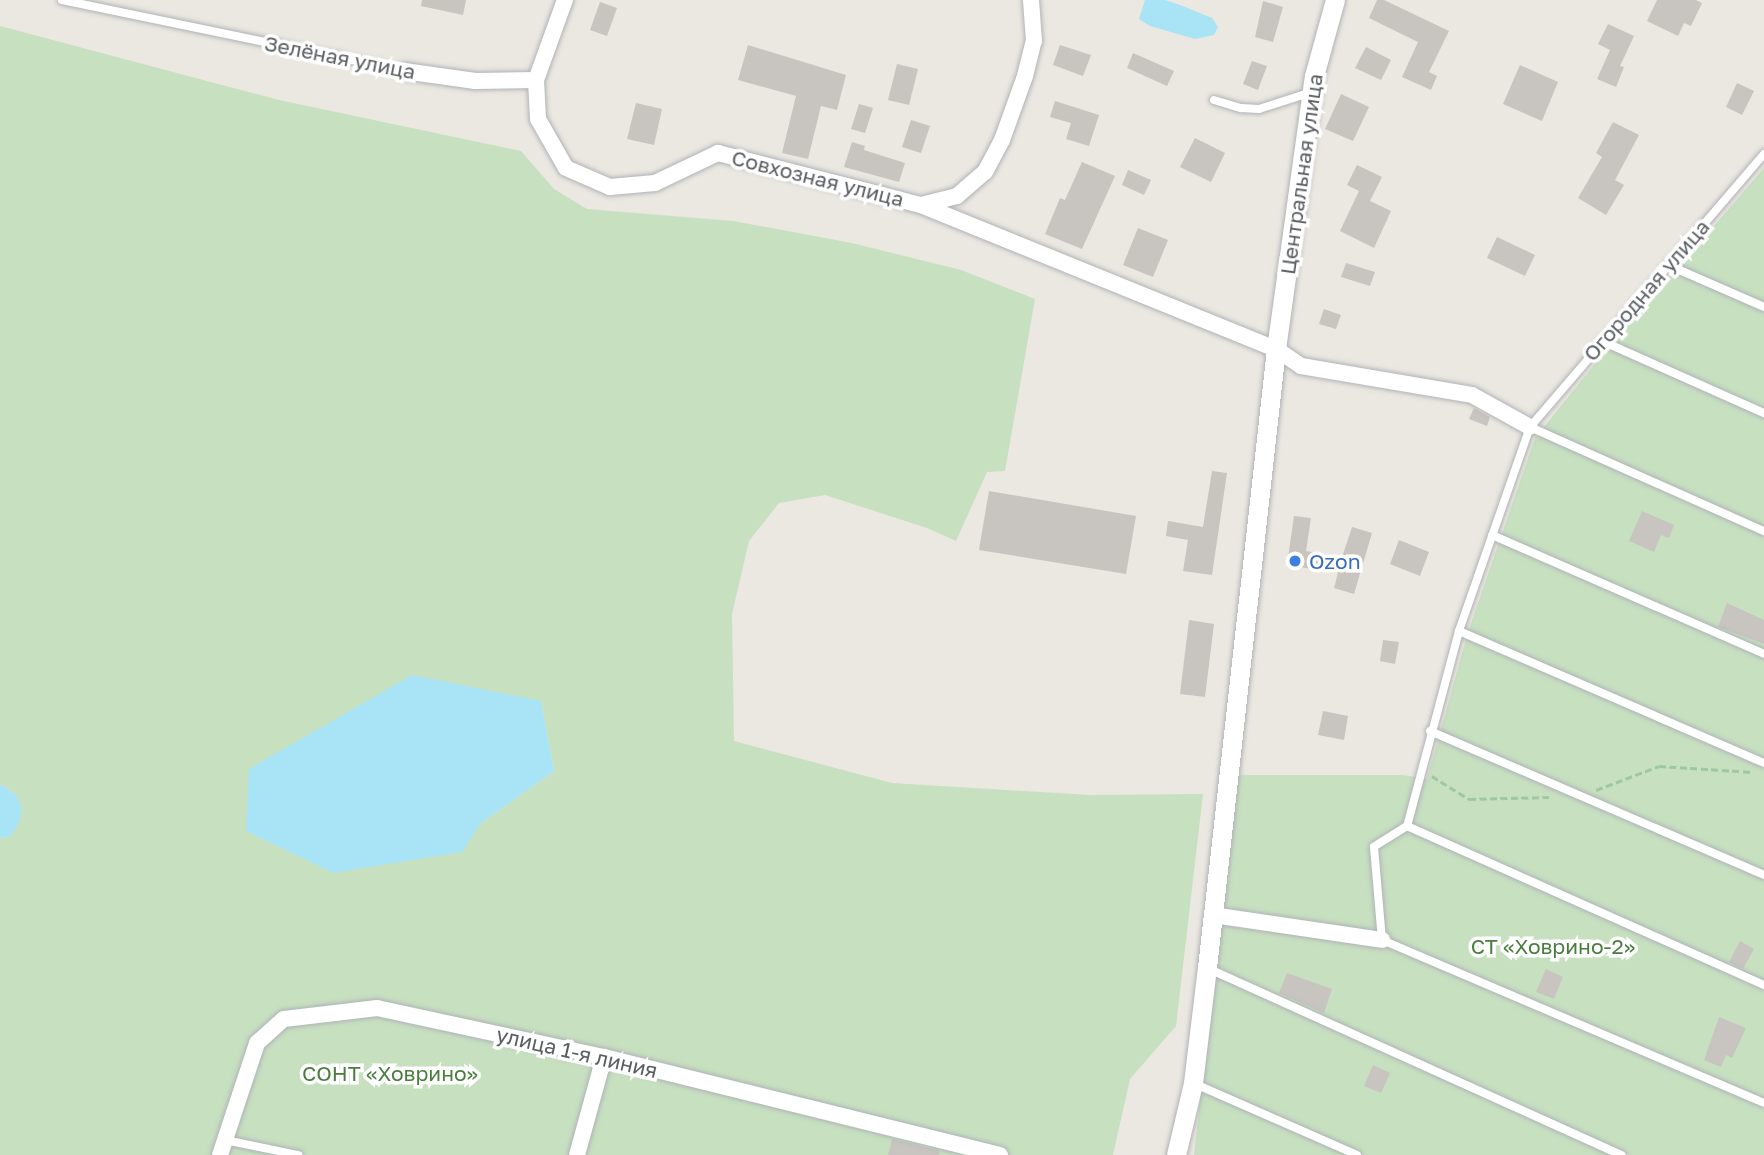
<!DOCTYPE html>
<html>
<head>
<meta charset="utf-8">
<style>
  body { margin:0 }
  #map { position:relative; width:1764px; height:1155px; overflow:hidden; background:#ebe7e1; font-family:"Golos Text",sans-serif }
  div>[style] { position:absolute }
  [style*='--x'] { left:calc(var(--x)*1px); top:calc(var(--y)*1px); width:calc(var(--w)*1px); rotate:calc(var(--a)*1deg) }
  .green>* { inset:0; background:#c7e0c0 }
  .water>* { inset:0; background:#a8e4f5 }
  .building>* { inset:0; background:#c8c4c0 }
  .path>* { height:2.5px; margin-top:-1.25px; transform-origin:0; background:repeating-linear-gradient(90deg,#9fc8a1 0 7px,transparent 0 10.5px) }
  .roads { filter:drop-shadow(0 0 2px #afb3b6) drop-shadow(0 0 2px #afb3b6) }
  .service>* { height:8px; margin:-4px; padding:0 4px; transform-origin:4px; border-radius:4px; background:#fff }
  .minor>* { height:16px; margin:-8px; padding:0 8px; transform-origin:8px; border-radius:8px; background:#fff }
  .tertiary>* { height:19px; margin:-9.5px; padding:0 9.5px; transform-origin:9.5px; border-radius:9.5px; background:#fff }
  .dots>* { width:19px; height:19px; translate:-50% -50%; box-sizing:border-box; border:4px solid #fff; border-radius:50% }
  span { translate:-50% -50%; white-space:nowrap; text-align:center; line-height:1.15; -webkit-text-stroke:7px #fff; paint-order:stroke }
  .street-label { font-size:21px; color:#5a5e61 }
  .shop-label { font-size:21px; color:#366cbe }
  .left { translate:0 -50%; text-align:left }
  .park-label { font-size:21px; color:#487d3d }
</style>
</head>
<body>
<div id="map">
  <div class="green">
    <i style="clip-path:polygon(evenodd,0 26px,279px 100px,521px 151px,554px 189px,587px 209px,733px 221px,852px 243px,961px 270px,1035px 299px,1005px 471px,987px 472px,956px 541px,927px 528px,825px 495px,779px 503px,749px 541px,732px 614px,734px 741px,892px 783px,1090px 795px,1203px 794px,1176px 1026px,1130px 1079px,1113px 1155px,0 1155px,0 838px,11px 836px,15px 794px,0 784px,0 26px,541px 701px,554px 771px,480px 824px,541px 701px)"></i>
    <i style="clip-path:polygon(1764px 168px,1764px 1155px,1194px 1155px,1235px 775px,1403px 775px,1427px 779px,1468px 632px,1535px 438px,1594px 365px)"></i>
  </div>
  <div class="water">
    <i style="clip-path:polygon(1145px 0,1165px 0,1180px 5px,1212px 18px,1218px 27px,1214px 35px,1195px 39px,1150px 26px,1139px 19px)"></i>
    <i style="clip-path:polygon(412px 675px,541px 701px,554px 771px,480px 824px,462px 852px,333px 873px,246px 831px,249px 769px)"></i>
    <i style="clip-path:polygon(0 784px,15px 794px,22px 807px,19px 823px,11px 836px,0 838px)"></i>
  </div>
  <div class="building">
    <i style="clip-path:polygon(422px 0,466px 0,463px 15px,421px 6px)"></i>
    <i style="clip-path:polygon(1377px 0,1384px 0,1449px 31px,1429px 72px,1437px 76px,1431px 90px,1402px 77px,1418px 42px,1369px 18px)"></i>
    <i style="clip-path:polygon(1657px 0,1696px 0,1702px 3px,1691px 26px,1684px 23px,1678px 36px,1647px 21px)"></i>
    <i style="clip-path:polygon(1263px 1px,1283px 7px,1273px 42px,1255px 37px)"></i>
    <i style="clip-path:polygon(600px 2px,617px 8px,607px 36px,590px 30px)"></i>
    <i style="clip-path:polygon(1608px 24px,1634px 36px,1620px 66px,1624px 67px,1616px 87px,1597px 79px,1610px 50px,1598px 44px)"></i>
    <i style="clip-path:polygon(748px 45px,846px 75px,837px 110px,821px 106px,808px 159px,782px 153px,796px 96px,738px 80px)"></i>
    <i style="clip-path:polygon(1060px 45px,1091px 55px,1083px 76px,1053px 65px)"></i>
    <i style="clip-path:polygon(1366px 47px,1391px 60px,1381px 80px,1355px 68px)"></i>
    <i style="clip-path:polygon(1133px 53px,1174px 71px,1167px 86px,1127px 68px)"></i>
    <i style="clip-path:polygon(1252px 61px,1267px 66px,1258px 90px,1243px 84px)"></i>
    <i style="clip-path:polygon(897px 64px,918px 69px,909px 105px,888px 100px)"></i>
    <i style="clip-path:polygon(1520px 65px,1558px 82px,1542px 121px,1503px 104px)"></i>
    <i style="clip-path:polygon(1737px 83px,1754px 91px,1742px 115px,1726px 107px)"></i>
    <i style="clip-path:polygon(1341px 94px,1369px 107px,1353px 141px,1325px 129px)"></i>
    <i style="clip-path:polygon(1055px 101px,1099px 115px,1089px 146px,1066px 139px,1071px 123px,1050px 117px)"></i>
    <i style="clip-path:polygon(636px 103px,662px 109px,654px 145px,627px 139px)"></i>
    <i style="clip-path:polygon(859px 104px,873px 108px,865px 133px,851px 129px)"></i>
    <i style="clip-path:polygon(911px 120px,930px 126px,921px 153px,902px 147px)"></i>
    <i style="clip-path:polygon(1613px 122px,1639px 135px,1615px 180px,1624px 185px,1606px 215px,1578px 198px,1602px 157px,1596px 153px)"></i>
    <i style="clip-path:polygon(1195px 138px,1225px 153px,1211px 182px,1180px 167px)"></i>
    <i style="clip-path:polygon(852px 142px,865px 146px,864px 150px,905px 163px,899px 182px,844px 167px)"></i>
    <i style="clip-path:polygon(1082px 162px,1115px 176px,1082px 249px,1045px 234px,1060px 198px,1065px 200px)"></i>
    <i style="clip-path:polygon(1357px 165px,1382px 177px,1370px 201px,1391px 211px,1374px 248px,1340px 231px,1359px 191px,1347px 185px)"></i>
    <i style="clip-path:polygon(1128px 170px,1151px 180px,1144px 195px,1122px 185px)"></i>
    <i style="clip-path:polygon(1138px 228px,1168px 240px,1153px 277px,1123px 265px)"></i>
    <i style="clip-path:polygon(1497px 237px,1535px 255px,1525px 276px,1487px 258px)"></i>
    <i style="clip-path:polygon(1346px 263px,1375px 272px,1370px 286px,1341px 277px)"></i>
    <i style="clip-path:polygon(1324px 309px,1341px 315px,1336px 329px,1319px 324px)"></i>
    <i style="clip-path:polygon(1474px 408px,1490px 417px,1487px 426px,1469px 419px)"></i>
    <i style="clip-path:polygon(1212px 471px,1227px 473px,1212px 575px,1183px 571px,1188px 540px,1166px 536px,1168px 521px,1203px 527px)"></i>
    <i style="clip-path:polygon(989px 491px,1136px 516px,1126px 574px,979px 550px)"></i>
    <i style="clip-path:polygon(1642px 511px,1674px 525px,1669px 538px,1661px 535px,1654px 552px,1629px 541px)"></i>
    <i style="clip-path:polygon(1294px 516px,1311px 518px,1306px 551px,1342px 557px,1352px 527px,1372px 533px,1354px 594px,1334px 588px,1338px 573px,1287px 565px)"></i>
    <i style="clip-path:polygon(1399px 540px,1429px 552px,1420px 576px,1390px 564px)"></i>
    <i style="clip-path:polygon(1727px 603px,1764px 620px,1764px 644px,1718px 627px)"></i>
    <i style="clip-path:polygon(1189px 620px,1214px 624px,1205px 697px,1180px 694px)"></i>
    <i style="clip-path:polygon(1383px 640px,1399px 642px,1395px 664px,1380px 661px)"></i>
    <i style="clip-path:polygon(1323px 711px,1348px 716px,1344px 740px,1318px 735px)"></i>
    <i style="clip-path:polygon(1740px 941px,1754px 949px,1743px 969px,1729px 962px)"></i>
    <i style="clip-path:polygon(1546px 969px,1563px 977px,1554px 999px,1536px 992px)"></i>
    <i style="clip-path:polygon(1287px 973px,1332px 989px,1324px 1013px,1279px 993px)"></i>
    <i style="clip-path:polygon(1719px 1017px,1746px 1028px,1732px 1058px,1726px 1055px,1721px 1067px,1704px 1060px)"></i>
    <i style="clip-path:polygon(1373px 1065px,1390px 1073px,1381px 1093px,1364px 1086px)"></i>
    <i style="clip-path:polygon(892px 1139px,940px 1151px,939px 1155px,888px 1155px)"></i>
  </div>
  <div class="path">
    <i style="--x:1432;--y:776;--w:44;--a:31.9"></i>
    <i style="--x:1469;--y:799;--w:80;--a:-1.4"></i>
    <i style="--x:1596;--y:790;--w:67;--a:-20.9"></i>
    <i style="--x:1659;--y:766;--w:94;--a:3.7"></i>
  </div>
  <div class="roads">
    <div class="service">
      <i style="--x:62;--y:0;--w:349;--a:11.7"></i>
      <i style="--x:1214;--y:100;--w:28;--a:17"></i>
      <i style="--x:1241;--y:108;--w:18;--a:3"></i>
      <i style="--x:1259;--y:109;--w:56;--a:-17.8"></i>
      <i style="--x:1764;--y:154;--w:360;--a:130.6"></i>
      <i style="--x:1530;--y:427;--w:216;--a:109.2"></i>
      <i style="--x:1459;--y:631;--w:202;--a:104.9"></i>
      <i style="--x:1407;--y:826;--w:39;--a:148"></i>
      <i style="--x:1374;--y:847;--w:93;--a:85.1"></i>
      <i style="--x:1382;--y:940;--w:415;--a:23.1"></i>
      <i style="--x:1668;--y:265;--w:105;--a:23.6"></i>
      <i style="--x:1602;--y:341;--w:177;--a:24"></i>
      <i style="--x:1530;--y:427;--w:256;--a:24"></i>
      <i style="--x:1492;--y:535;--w:297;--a:23.6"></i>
      <i style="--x:1459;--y:631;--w:332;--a:23.4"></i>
      <i style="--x:1430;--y:731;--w:364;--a:23.3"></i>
      <i style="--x:1407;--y:826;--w:391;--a:24"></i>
      <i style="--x:1207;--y:968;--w:455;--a:24.3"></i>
      <i style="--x:1193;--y:1083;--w:179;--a:23.7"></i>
      <i style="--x:225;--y:1140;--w:75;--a:11.6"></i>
    </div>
    <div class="minor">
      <i style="--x:404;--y:71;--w:72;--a:8"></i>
      <i style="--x:475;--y:81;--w:61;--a:-0.9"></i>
      <i style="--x:536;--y:80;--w:85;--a:-70.1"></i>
      <i style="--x:536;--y:80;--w:39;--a:87"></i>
      <i style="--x:538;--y:119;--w:56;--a:60.3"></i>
      <i style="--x:566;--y:168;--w:48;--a:23.4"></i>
      <i style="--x:610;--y:187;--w:45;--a:-5.1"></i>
      <i style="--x:655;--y:183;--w:70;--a:-25.5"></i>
      <i style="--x:718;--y:153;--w:210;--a:14.4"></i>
      <i style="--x:921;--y:205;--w:37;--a:-14"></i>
      <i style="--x:957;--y:196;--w:37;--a:-41"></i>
      <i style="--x:985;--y:172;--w:36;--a:-62"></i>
      <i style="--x:1002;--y:140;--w:68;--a:-70.2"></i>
      <i style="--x:1025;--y:76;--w:36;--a:-76"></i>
      <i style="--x:1034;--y:41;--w:41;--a:-94.2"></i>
      <i style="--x:921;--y:205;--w:383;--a:22.1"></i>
      <i style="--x:1276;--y:349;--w:30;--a:34"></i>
      <i style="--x:1301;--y:366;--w:173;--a:9.6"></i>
      <i style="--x:1472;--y:395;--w:66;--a:28.9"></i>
      <i style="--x:1213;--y:915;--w:171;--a:8.4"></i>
      <i style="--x:220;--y:1155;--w:118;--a:-71.7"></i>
      <i style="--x:257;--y:1043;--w:36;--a:-42"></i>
      <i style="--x:284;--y:1019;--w:94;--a:-6.7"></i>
      <i style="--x:377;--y:1008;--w:232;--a:12.2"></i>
      <i style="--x:604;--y:1057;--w:408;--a:13.9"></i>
      <i style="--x:577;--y:1155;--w:102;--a:-74.6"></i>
    </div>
    <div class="tertiary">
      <i style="--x:1176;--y:1155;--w:74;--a:-76.7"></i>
      <i style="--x:1193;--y:1083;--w:116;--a:-83.1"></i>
      <i style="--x:1207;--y:968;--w:623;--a:-83.64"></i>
      <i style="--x:1276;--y:349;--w:276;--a:-82.1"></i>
      <i style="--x:1314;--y:76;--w:79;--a:-74.6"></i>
    </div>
  </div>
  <div class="dots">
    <i style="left:1295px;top:561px;background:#3f7fe0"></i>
  </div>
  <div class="street-label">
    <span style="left:340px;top:57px;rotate:11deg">Зелёная улица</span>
    <span style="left:1301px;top:174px;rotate:-82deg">Центральная улица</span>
    <span style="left:818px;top:178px;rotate:14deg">Совхозная улица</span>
    <span style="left:1646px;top:290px;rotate:-49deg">Огородная улица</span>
    <span style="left:577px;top:1052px;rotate:13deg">улица 1-я линия</span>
  </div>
  <div class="shop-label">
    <span class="left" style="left:1309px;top:561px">Ozon</span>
  </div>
  <div class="park-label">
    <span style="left:1553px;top:946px">СТ «Ховрино-2»</span>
    <span style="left:390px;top:1073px">СОНТ «Ховрино»</span>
  </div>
</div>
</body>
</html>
